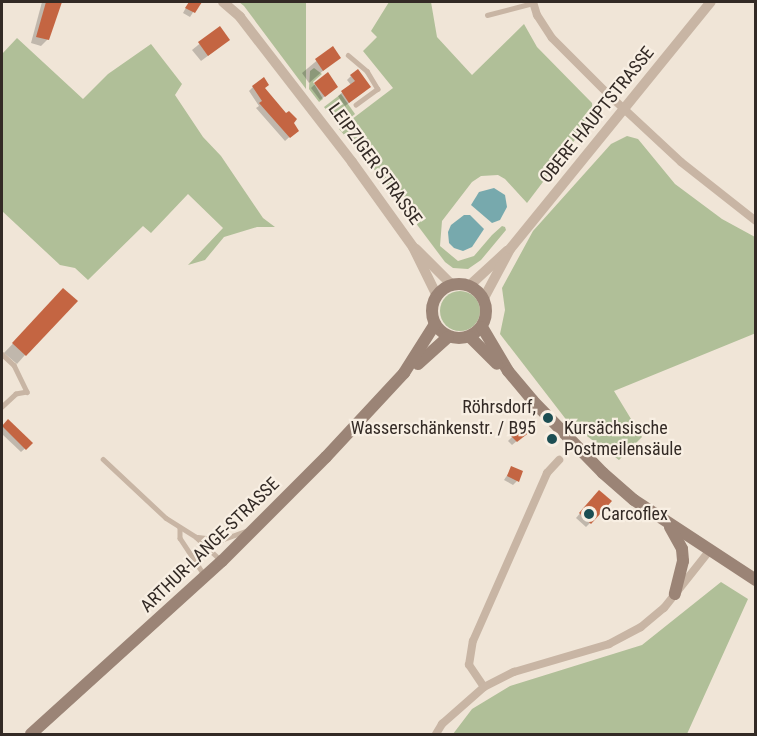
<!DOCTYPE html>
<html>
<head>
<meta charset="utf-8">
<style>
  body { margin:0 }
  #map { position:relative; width:757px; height:736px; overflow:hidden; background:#f0e5d7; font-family:"Roboto Condensed",sans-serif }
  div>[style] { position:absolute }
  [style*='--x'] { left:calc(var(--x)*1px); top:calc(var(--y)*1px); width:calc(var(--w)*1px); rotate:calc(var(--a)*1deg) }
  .green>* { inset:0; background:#b0bf98 }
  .round { border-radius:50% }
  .water>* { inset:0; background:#77a9ad }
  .shadow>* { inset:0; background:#0003 }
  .building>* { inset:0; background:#c46542 }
  .service>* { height:4.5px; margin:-2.25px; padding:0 2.25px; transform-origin:2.25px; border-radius:2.25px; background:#c8b5a4 }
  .minor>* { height:8px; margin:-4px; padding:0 4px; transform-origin:4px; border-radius:4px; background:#c8b5a4 }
  .tertiary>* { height:10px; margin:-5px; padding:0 5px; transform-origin:5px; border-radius:5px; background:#c8b5a4 }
  .secondary>* { height:12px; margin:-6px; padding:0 6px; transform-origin:6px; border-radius:6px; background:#9b8476 }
  .secondary>.ring { margin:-6px; padding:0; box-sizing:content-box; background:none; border:12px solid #9b8476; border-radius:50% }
  .dots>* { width:16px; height:16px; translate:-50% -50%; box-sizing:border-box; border:3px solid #f8efe3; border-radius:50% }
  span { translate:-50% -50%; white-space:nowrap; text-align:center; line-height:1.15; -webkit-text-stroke:4.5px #f8efe3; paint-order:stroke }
  .street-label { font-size:18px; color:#332a25 }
  .poi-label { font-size:18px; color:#332a25 }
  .right { translate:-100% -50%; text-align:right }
  .left { translate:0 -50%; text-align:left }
  .frame { position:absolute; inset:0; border:3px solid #332a25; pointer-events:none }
</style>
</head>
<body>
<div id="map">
  <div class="green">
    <i style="clip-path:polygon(239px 2px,306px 2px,306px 89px,244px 6px)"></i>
    <i style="clip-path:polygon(389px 2px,431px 2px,437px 37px,472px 75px,524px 24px,537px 47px,592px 103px,593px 116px,527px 203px,505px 179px,498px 175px,481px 176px,472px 182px,442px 221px,440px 246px,458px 261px,474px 256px,492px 235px,502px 226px,505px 227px,506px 230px,481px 260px,468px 269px,453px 268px,445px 262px,385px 182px,339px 129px,393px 88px,363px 51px,377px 37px,371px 31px)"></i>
    <i style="clip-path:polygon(17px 38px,83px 99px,108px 74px,151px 44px,182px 84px,175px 95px,203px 137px,221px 156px,263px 218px,275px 227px,257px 227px,224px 237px,205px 260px,188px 265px,223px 228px,188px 194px,151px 233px,143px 226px,88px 280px,75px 268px,60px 265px,2px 211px,2px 54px)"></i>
    <i style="clip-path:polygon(314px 68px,322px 74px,313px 82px,323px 99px,319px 102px,309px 89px,310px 71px)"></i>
    <i style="clip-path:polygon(341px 94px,355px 114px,339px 127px,324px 107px)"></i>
    <i style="clip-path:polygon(627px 136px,638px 139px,675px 184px,722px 219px,755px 237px,756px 333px,614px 391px,642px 437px,619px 460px,568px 422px,500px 334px,505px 310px,502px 288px,533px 231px,611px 144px)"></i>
    <i class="round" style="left:440px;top:291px;width:40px;height:40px"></i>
    <i style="clip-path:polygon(721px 582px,748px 599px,687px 734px,453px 734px,472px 709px,510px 686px,642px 645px)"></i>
  </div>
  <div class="water">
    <i style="clip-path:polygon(494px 188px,505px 195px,507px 207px,500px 220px,492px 223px,471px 205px,479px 192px)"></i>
    <i style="clip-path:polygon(464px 215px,470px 215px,484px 229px,472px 247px,463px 251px,454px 248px,449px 243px,448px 232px,451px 225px)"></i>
  </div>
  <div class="shadow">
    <i style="clip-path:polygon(42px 2px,60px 2px,48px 39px,41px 46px,31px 43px)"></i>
    <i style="clip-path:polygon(189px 2px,199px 3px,190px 17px,183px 13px)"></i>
    <i style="clip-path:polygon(219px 28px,221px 46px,201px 61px,192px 50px)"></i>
    <i style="clip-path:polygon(332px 48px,339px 57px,309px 83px,302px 73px)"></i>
    <i style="clip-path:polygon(351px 76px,365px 91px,345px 106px,338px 96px,351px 85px,347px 80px)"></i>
    <i style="clip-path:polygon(315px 84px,332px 91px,320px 100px,311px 88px)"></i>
    <i style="clip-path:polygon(253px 87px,263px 89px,297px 130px,285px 141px,256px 108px,259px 106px,249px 91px)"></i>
    <i style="clip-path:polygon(55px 299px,25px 355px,17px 364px,4px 353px)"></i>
    <i style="clip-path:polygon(8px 421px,31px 443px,21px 452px,2px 434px,2px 427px)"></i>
    <i style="clip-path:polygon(525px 434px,512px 445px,508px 441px,512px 437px)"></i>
    <i style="clip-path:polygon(512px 468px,517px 481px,513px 485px,504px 480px)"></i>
    <i style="clip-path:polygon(595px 496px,590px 523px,586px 527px,576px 518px)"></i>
  </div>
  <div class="building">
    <i style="clip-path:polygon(46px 2px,62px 2px,49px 40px,36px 37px)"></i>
    <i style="clip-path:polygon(189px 2px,202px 2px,195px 13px,185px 8px)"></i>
    <i style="clip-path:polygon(220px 26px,230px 40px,208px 56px,198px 42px)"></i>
    <i style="clip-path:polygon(333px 46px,341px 58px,323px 71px,315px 59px)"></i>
    <i style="clip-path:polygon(358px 69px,371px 87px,349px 103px,341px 91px,355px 81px,350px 75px)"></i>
    <i style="clip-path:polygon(328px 72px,338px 87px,325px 97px,314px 83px)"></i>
    <i style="clip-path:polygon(264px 77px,269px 85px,265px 88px,286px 113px,289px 111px,297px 119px,294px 123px,299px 131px,290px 138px,259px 103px,262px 101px,252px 86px)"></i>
    <i style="clip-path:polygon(63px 288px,78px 301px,26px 356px,12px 343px)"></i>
    <i style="clip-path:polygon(8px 419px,33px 443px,26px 450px,2px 426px)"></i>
    <i style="clip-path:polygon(525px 424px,531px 431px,517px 442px,511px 436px)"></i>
    <i style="clip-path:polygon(511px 466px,523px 471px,519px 482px,507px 476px)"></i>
    <i style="clip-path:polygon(599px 490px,612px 501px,591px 524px,579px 513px)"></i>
  </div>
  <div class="service">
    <i style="--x:487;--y:15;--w:48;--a:-14.6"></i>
    <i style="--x:348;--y:55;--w:25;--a:40"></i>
    <i style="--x:367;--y:71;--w:21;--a:59"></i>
    <i style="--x:378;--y:89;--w:27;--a:144"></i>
    <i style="--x:2;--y:354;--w:16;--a:43"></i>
    <i style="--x:14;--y:365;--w:30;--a:64"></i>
    <i style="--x:27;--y:392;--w:11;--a:170"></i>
    <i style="--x:16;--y:394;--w:19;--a:137"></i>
    <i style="--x:103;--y:459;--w:86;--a:43.1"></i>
    <i style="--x:166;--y:518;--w:36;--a:32"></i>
    <i style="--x:196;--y:537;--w:34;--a:43"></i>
    <i style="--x:180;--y:528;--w:10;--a:90"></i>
    <i style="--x:180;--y:538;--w:45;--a:56.7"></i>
    <i style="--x:198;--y:537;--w:23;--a:7"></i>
    <i style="--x:221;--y:540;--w:29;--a:-20"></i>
  </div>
  <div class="minor">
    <i style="--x:533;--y:2;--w:14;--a:73"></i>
    <i style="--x:537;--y:15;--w:27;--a:57"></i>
    <i style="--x:552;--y:38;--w:81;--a:45"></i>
    <i style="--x:609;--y:95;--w:98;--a:42.9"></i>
    <i style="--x:681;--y:162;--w:95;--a:38.2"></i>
    <i style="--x:484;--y:687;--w:27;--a:-124"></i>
    <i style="--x:469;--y:665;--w:24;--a:-81"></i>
    <i style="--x:473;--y:641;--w:184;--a:-66.2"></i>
    <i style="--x:547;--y:473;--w:18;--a:-47"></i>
    <i style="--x:436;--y:734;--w:12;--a:-59"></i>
    <i style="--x:442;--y:724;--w:56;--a:-41.4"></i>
    <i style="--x:484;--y:687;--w:34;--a:-27"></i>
    <i style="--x:514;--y:672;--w:99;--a:-16.4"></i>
    <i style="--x:609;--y:644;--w:36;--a:-28"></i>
    <i style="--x:641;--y:627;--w:30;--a:-40"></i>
    <i style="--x:664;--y:608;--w:74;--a:-51.6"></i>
  </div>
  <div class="tertiary">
    <i style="--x:223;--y:2;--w:23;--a:41"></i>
    <i style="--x:240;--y:17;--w:183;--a:52.3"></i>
    <i style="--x:352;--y:162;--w:105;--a:54.3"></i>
    <i style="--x:413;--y:247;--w:55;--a:63.9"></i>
    <i style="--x:416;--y:249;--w:51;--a:45"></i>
    <i style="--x:469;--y:286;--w:52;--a:-42.6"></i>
    <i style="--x:484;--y:298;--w:55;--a:-62"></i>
    <i style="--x:510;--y:249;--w:318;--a:-50.9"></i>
  </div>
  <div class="secondary">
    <i class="ring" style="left:432px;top:284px;width:42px;height:42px"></i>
    <i style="--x:482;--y:327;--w:51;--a:59.4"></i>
    <i style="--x:508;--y:371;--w:38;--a:50"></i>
    <i style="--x:532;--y:400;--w:102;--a:45.8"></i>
    <i style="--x:603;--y:473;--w:41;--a:41.1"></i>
    <i style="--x:634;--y:500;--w:146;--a:33.3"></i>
    <i style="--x:470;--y:337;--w:38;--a:45"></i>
    <i style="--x:418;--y:364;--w:40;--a:-42"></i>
    <i style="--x:670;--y:527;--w:25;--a:61"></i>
    <i style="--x:682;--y:549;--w:12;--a:85"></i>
    <i style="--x:683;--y:561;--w:34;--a:104"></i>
    <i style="--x:31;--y:734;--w:258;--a:-42.2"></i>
    <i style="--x:222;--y:561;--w:147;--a:-45"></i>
    <i style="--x:326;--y:457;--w:115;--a:-47.1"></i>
    <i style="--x:404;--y:373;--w:58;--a:-57.7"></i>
  </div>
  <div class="dots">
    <i style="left:548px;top:418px;background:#1c4e53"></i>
    <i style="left:552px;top:439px;background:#1c4e53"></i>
    <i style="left:589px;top:514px;background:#1c4e53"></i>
  </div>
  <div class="street-label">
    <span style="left:597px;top:115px;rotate:-51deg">OBERE HAUPTSTRASSE</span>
    <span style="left:375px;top:164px;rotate:54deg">LEIPZIGER STRASSE</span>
    <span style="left:210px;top:545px;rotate:-44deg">ARTHUR-LANGE-STRASSE</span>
  </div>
  <div class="poi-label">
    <span class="right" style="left:536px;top:418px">Röhrsdorf,<br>Wasserschänkenstr. / B95</span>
    <span class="left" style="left:564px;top:439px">Kursächsische<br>Postmeilensäule</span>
    <span class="left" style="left:601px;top:514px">Carcoflex</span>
  </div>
  <div class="frame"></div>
</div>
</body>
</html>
